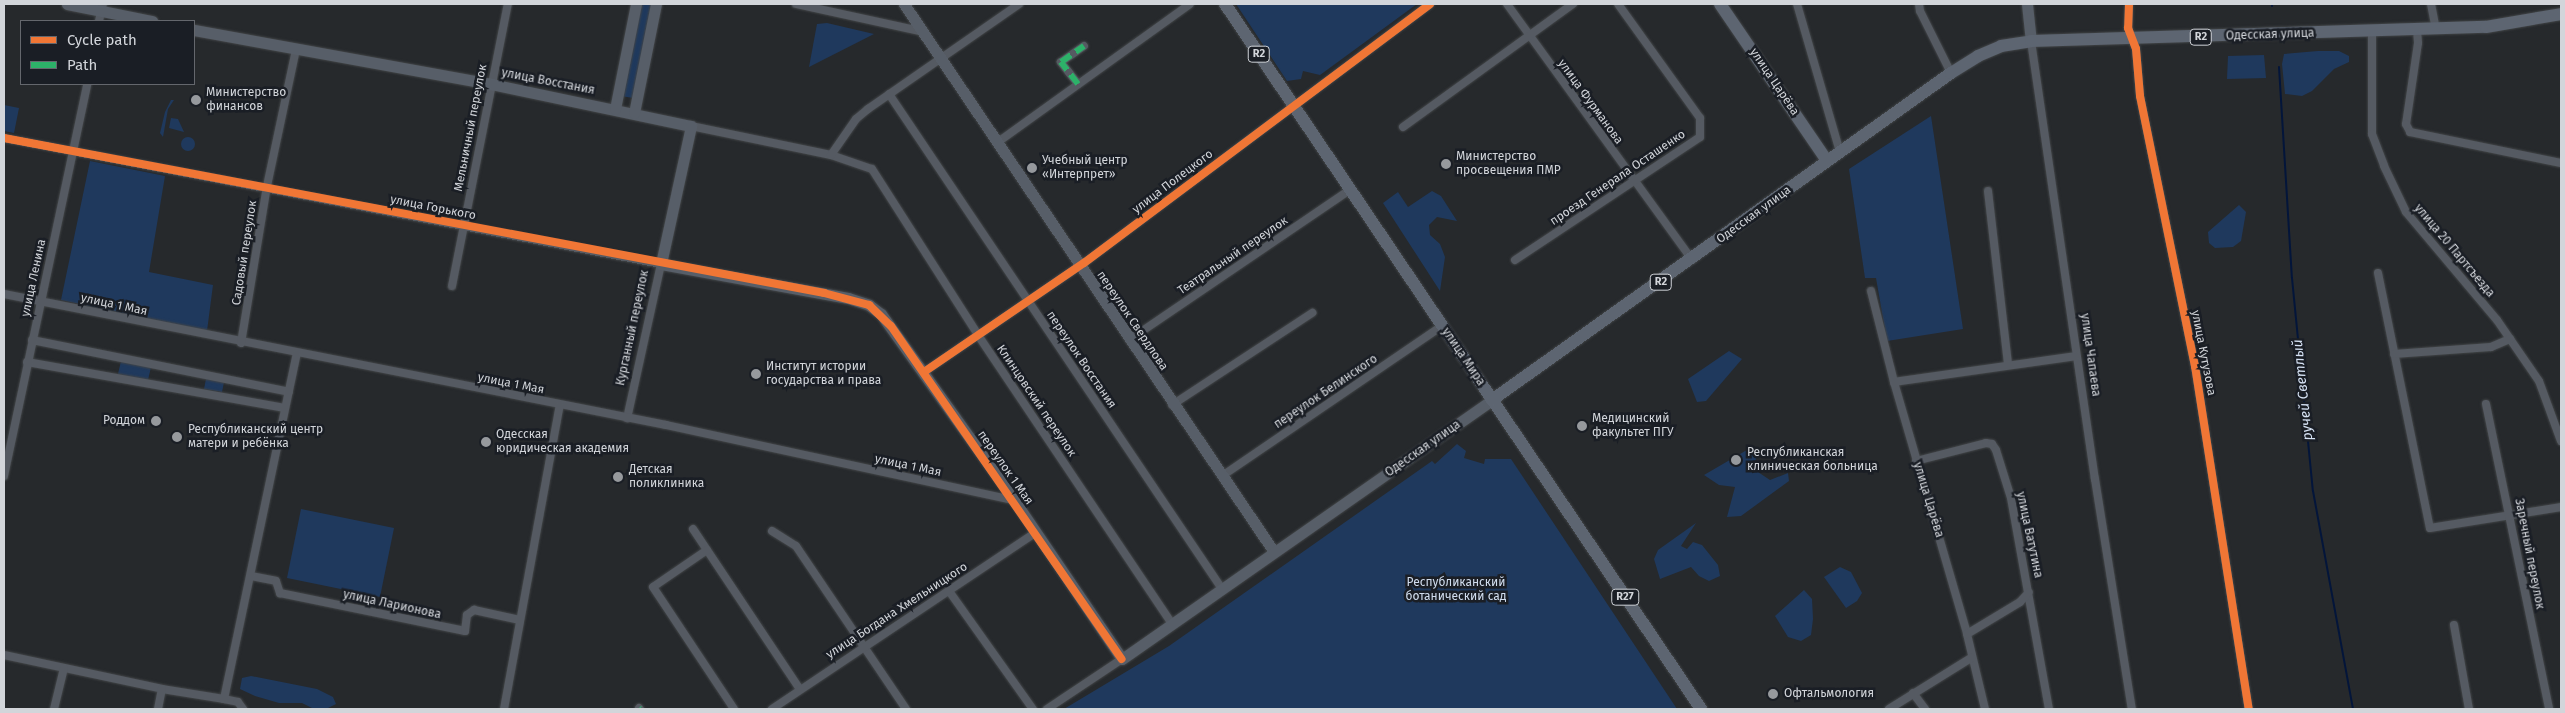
<!DOCTYPE html>
<html>
<head>
<meta charset="utf-8">
<style>
  body { margin:0 }
  #map { position:relative; width:2565px; height:713px; overflow:hidden; background:#26292c; font-family:"Fira Sans",sans-serif }
  div>[style] { position:absolute }
  [style*='--x'] { left:calc(var(--x)*1px); top:calc(var(--y)*1px); width:calc(var(--w)*1px); rotate:calc(var(--a)*1deg) }
  .green>* { inset:0; background:#1f395d }
  .round { border-radius:50% }
  .stream>* { height:2px; margin:-1px; padding:0 1px; transform-origin:1px; border-radius:1px; background:#03153a }
  .roads { filter:drop-shadow(0 0 1px #424547) drop-shadow(0 0 1px #424547) }
  .street>* { height:8px; margin:-4px; padding:0 4px; transform-origin:4px; border-radius:4px; background:#555a62 }
  .secondary>* { height:11px; margin:-5.5px; padding:0 5.5px; transform-origin:5.5px; border-radius:5.5px; background:#575e68 }
  .primary>* { height:12px; margin:-6px; padding:0 6px; transform-origin:6px; border-radius:6px; background:#5d6571 }
  .quiet>* { height:6px; margin-top:-3px; transform-origin:0; background:repeating-linear-gradient(90deg,#2db169 0 12px,transparent 0 18px) }
  .cycleway>* { height:8px; margin:-4px; padding:0 4px; transform-origin:4px; border-radius:4px; background:#f07635 }
  .dots>* { width:14px; height:14px; translate:-50% -50%; box-sizing:border-box; border:2px solid #1a1e25; border-radius:50% }
  span { translate:-50% -50%; white-space:nowrap; text-align:center; line-height:1.15; -webkit-text-stroke:5px #1a1e25; paint-order:stroke }
  .shield-label span { padding:1px 4px; background:#1a1e25; border:1px solid; border-radius:4px; -webkit-text-stroke-width:0 }
  .shield-label { font-size:11px; color:#d2d5da; font-weight:700 }
  .street-label { font-size:12px; color:#d2d5da }
  .poi-label { font-size:12px; color:#d2d5da }
  .left { translate:0 -50%; text-align:left }
  .right { translate:-100% -50%; text-align:right }
  .park-label { font-size:12px; color:#d1ddee }
  .water-label { font-size:14px; color:#d6e2f4; font-style:italic }
  .frame { position:absolute; inset:0; border:5px solid #d2d5da; pointer-events:none }
  .legend { position:absolute; left:20px; top:20px; width:175px; height:65px; box-sizing:border-box; background:#1a1e25; border:1px solid #64676d; margin:0; padding:6px 9px; list-style:none; font-size:15px; color:#d2d5da }
  .legend li { display:flex; align-items:center; gap:10px; height:25px }
  .legend b { width:25px; border:1px solid #64676d }
</style>
</head>
<body>
<div id="map">
  <div class="green">
    <i style="clip-path:polygon(639px 4px,652px 4px,633px 98px,621px 96px)"></i>
    <i style="clip-path:polygon(1236px 4px,1417px 4px,1320px 75px,1303px 71px,1301px 79px,1287px 81px)"></i>
    <i style="clip-path:polygon(827px 23px,874px 34px,809px 67px,817px 24px)"></i>
    <i style="clip-path:polygon(2318px 51px,2339px 51px,2349px 56px,2349px 62px,2334px 69px,2312px 91px,2302px 96px,2285px 94px,2282px 64px,2284px 54px)"></i>
    <i style="clip-path:polygon(2264px 55px,2266px 78px,2227px 79px,2228px 56px)"></i>
    <i style="clip-path:polygon(171px 100px,174px 100px,168px 109px,163px 137px,160px 133px,165px 112px)"></i>
    <i style="clip-path:polygon(4px 105px,19px 108px,14px 133px,4px 131px)"></i>
    <i style="clip-path:polygon(1931px 116px,1963px 329px,1887px 341px,1876px 278px,1865px 278px,1849px 169px)"></i>
    <i style="clip-path:polygon(171px 118px,178px 119px,184px 132px,169px 128px)"></i>
    <i class="round" style="left:181px;top:137px;width:14px;height:14px"></i>
    <i style="clip-path:polygon(90px 161px,165px 176px,149px 272px,213px 285px,207px 331px,61px 300px)"></i>
    <i style="clip-path:polygon(1432px 191px,1441px 196px,1457px 221px,1437px 217px,1429px 225px,1430px 235px,1440px 244px,1445px 257px,1440px 291px,1383px 203px,1398px 192px,1408px 207px)"></i>
    <i style="clip-path:polygon(2239px 205px,2246px 212px,2241px 241px,2233px 247px,2215px 248px,2209px 243px,2208px 232px)"></i>
    <i style="clip-path:polygon(1729px 351px,1742px 359px,1706px 401px,1697px 402px,1688px 379px)"></i>
    <i style="clip-path:polygon(121px 361px,151px 367px,148px 380px,118px 374px)"></i>
    <i style="clip-path:polygon(206px 379px,224px 382px,222px 392px,204px 389px)"></i>
    <i style="clip-path:polygon(1457px 444px,1466px 451px,1464px 458px,1484px 464px,1485px 459px,1511px 459px,1677px 709px,1064px 709px,1169px 646px,1432px 461px,1435px 464px)"></i>
    <i style="clip-path:polygon(1752px 447px,1760px 450px,1752px 468px,1770px 480px,1788px 473px,1789px 481px,1741px 516px,1727px 517px,1735px 487px,1719px 485px,1704px 475px)"></i>
    <i style="clip-path:polygon(301px 509px,394px 528px,380px 597px,287px 578px)"></i>
    <i style="clip-path:polygon(1696px 523px,1681px 546px,1687px 549px,1693px 542px,1702px 545px,1718px 565px,1720px 576px,1709px 581px,1699px 576px,1691px 567px,1660px 579px,1654px 559px,1658px 550px)"></i>
    <i style="clip-path:polygon(1840px 567px,1851px 572px,1862px 593px,1857px 601px,1846px 608px,1824px 577px)"></i>
    <i style="clip-path:polygon(1804px 590px,1812px 599px,1813px 619px,1811px 635px,1801px 641px,1788px 637px,1775px 616px)"></i>
    <i style="clip-path:polygon(251px 676px,317px 689px,333px 697px,336px 704px,326px 709px,312px 708px,302px 703px,279px 703px,255px 696px,240px 689px,242px 678px)"></i>
  </div>
  <div class="stream">
    <i style="--x:2272;--y:4;--w:2;--a:90"></i>
    <i style="--x:2279;--y:67;--w:211;--a:86.5"></i>
    <i style="--x:2292;--y:278;--w:214;--a:84.4"></i>
    <i style="--x:2313;--y:491;--w:222;--a:79.6"></i>
  </div>
  <div class="roads">
    <div class="street">
      <i style="--x:796;--y:4;--w:131;--a:12.3"></i>
      <i style="--x:1507;--y:4;--w:316;--a:54.1"></i>
      <i style="--x:1797;--y:4;--w:154;--a:73.8"></i>
      <i style="--x:1919;--y:4;--w:7;--a:82"></i>
      <i style="--x:1920;--y:11;--w:69;--a:63.4"></i>
      <i style="--x:2129;--y:4;--w:24;--a:92"></i>
      <i style="--x:2128;--y:28;--w:22;--a:69"></i>
      <i style="--x:2136;--y:49;--w:47;--a:85.1"></i>
      <i style="--x:2140;--y:96;--w:276;--a:78.5"></i>
      <i style="--x:2195;--y:366;--w:347;--a:81.1"></i>
      <i style="--x:2431;--y:4;--w:25;--a:79"></i>
      <i style="--x:99;--y:21;--w:17;--a:-77"></i>
      <i style="--x:2417;--y:31;--w:12;--a:85"></i>
      <i style="--x:2418;--y:43;--w:82;--a:98.4"></i>
      <i style="--x:2406;--y:124;--w:9;--a:63"></i>
      <i style="--x:2410;--y:132;--w:154;--a:11.6"></i>
      <i style="--x:2372;--y:32;--w:102;--a:90"></i>
      <i style="--x:2372;--y:134;--w:34;--a:69"></i>
      <i style="--x:2384;--y:166;--w:51;--a:64.4"></i>
      <i style="--x:2406;--y:212;--w:141;--a:49.9"></i>
      <i style="--x:2497;--y:320;--w:74;--a:55.5"></i>
      <i style="--x:2539;--y:381;--w:64;--a:69.9"></i>
      <i style="--x:2031;--y:41;--w:443;--a:81.7"></i>
      <i style="--x:2095;--y:479;--w:233;--a:80.9"></i>
      <i style="--x:1078;--y:84;--w:28;--a:-128"></i>
      <i style="--x:1061;--y:62;--w:28;--a:-35"></i>
      <i style="--x:889;--y:94;--w:597;--a:56.07"></i>
      <i style="--x:691;--y:126;--w:143;--a:11.7"></i>
      <i style="--x:831;--y:155;--w:43;--a:18.9"></i>
      <i style="--x:872;--y:169;--w:197;--a:57.4"></i>
      <i style="--x:978;--y:335;--w:348;--a:56.1"></i>
      <i style="--x:1403;--y:127;--w:210;--a:-35.9"></i>
      <i style="--x:4;--y:138;--w:669;--a:10.86"></i>
      <i style="--x:661;--y:264;--w:158;--a:102.4"></i>
      <i style="--x:998;--y:142;--w:236;--a:-35.7"></i>
      <i style="--x:831;--y:155;--w:44;--a:-55.2"></i>
      <i style="--x:856;--y:119;--w:16;--a:-40"></i>
      <i style="--x:868;--y:109;--w:184;--a:-34.8"></i>
      <i style="--x:1988;--y:191;--w:175;--a:83.4"></i>
      <i style="--x:1515;--y:260;--w:222;--a:-33.6"></i>
      <i style="--x:1700;--y:137;--w:19;--a:-90"></i>
      <i style="--x:1700;--y:118;--w:140;--a:-125.7"></i>
      <i style="--x:2378;--y:273;--w:260;--a:78.5"></i>
      <i style="--x:2430;--y:528;--w:133;--a:-9.1"></i>
      <i style="--x:452;--y:286;--w:288;--a:-78.8"></i>
      <i style="--x:1871;--y:291;--w:94;--a:75.8"></i>
      <i style="--x:1894;--y:382;--w:262;--a:73.8"></i>
      <i style="--x:1967;--y:634;--w:77;--a:76.5"></i>
      <i style="--x:4;--y:294;--w:675;--a:11.19"></i>
      <i style="--x:666;--y:425;--w:356;--a:12.2"></i>
      <i style="--x:32;--y:340;--w:262;--a:11.4"></i>
      <i style="--x:1129;--y:340;--w:267;--a:-34.2"></i>
      <i style="--x:241;--y:343;--w:159;--a:-80.6"></i>
      <i style="--x:267;--y:186;--w:139;--a:-78"></i>
      <i style="--x:2394;--y:354;--w:97;--a:-4.1"></i>
      <i style="--x:2491;--y:347;--w:21;--a:-23"></i>
      <i style="--x:27;--y:362;--w:262;--a:10.1"></i>
      <i style="--x:924;--y:372;--w:194;--a:-34.3"></i>
      <i style="--x:1084;--y:263;--w:432;--a:-36.8"></i>
      <i style="--x:1894;--y:382;--w:184;--a:-8.1"></i>
      <i style="--x:2486;--y:404;--w:311;--a:78.3"></i>
      <i style="--x:1172;--y:405;--w:168;--a:-33.3"></i>
      <i style="--x:1916;--y:461;--w:72;--a:-14.4"></i>
      <i style="--x:1986;--y:443;--w:6;--a:9"></i>
      <i style="--x:1992;--y:444;--w:7;--a:56"></i>
      <i style="--x:1996;--y:450;--w:50;--a:72.6"></i>
      <i style="--x:2011;--y:498;--w:214;--a:79.8"></i>
      <i style="--x:4;--y:476;--w:401;--a:-78"></i>
      <i style="--x:1222;--y:476;--w:266;--a:-34.3"></i>
      <i style="--x:693;--y:529;--w:191;--a:56.3"></i>
      <i style="--x:772;--y:531;--w:28;--a:32"></i>
      <i style="--x:796;--y:546;--w:197;--a:56"></i>
      <i style="--x:707;--y:550;--w:65;--a:145.6"></i>
      <i style="--x:653;--y:587;--w:146;--a:56.4"></i>
      <i style="--x:251;--y:576;--w:25;--a:11"></i>
      <i style="--x:276;--y:581;--w:13;--a:72"></i>
      <i style="--x:280;--y:593;--w:189;--a:11.6"></i>
      <i style="--x:465;--y:631;--w:16;--a:-83"></i>
      <i style="--x:467;--y:615;--w:9;--a:-36"></i>
      <i style="--x:474;--y:610;--w:47;--a:12.3"></i>
      <i style="--x:949;--y:591;--w:145;--a:54.6"></i>
      <i style="--x:2454;--y:625;--w:85;--a:79.9"></i>
      <i style="--x:1967;--y:634;--w:62;--a:-31.1"></i>
      <i style="--x:2020;--y:602;--w:13;--a:-48"></i>
      <i style="--x:4;--y:655;--w:162;--a:12.1"></i>
      <i style="--x:162;--y:689;--w:63;--a:9.2"></i>
      <i style="--x:224;--y:699;--w:14;--a:12"></i>
      <i style="--x:238;--y:702;--w:9;--a:54"></i>
      <i style="--x:1913;--y:693;--w:20;--a:53"></i>
      <i style="--x:224;--y:699;--w:353;--a:-78.1"></i>
      <i style="--x:639;--y:708;--w:1;--a:45"></i>
      <i style="--x:54;--y:709;--w:42;--a:-76.3"></i>
      <i style="--x:158;--y:709;--w:20;--a:-79"></i>
      <i style="--x:504;--y:709;--w:309;--a:-79.6"></i>
      <i style="--x:772;--y:709;--w:318;--a:-33.8"></i>
      <i style="--x:1047;--y:709;--w:90;--a:-33.7"></i>
      <i style="--x:1889;--y:709;--w:97;--a:-31.9"></i>
    </div>
    <div class="secondary">
      <i style="--x:67;--y:4;--w:87;--a:11.3"></i>
      <i style="--x:904;--y:4;--w:661;--a:55.97"></i>
      <i style="--x:2027;--y:4;--w:37;--a:84"></i>
      <i style="--x:194;--y:30;--w:302;--a:10.3"></i>
      <i style="--x:491;--y:84;--w:204;--a:11.9"></i>
      <i style="--x:691;--y:126;--w:141;--a:102.3"></i>
      <i style="--x:661;--y:264;--w:190;--a:10.3"></i>
      <i style="--x:848;--y:298;--w:22;--a:18"></i>
      <i style="--x:869;--y:305;--w:15;--a:37"></i>
      <i style="--x:881;--y:314;--w:229;--a:54.4"></i>
      <i style="--x:1014;--y:500;--w:192;--a:55.8"></i>
      <i style="--x:1122;--y:659;--w:452;--a:-35"></i>
      <i style="--x:615;--y:109;--w:107;--a:-78.7"></i>
      <i style="--x:634;--y:113;--w:111;--a:-78.6"></i>
    </div>
    <div class="primary">
      <i style="--x:1225;--y:4;--w:851;--a:55.97"></i>
      <i style="--x:1720;--y:4;--w:190;--a:55.7"></i>
      <i style="--x:1492;--y:400;--w:564;--a:-35.47"></i>
      <i style="--x:1951;--y:73;--w:32;--a:-32"></i>
      <i style="--x:1978;--y:56;--w:25;--a:-23"></i>
      <i style="--x:2001;--y:46;--w:30;--a:-9"></i>
      <i style="--x:2031;--y:41;--w:455;--a:-1.8"></i>
      <i style="--x:2486;--y:27;--w:76;--a:-9.8"></i>
    </div>
  </div>
  <div class="quiet">
    <i style="--x:1078;--y:84;--w:28;--a:-128"></i>
    <i style="--x:1061;--y:62;--w:28;--a:-35"></i>
    <i style="--x:639;--y:708;--w:1;--a:45"></i>
  </div>
  <div class="cycleway">
    <i style="--x:2129;--y:4;--w:24;--a:92"></i>
    <i style="--x:2128;--y:28;--w:22;--a:69"></i>
    <i style="--x:2136;--y:49;--w:47;--a:85.1"></i>
    <i style="--x:2140;--y:96;--w:276;--a:78.5"></i>
    <i style="--x:2195;--y:366;--w:347;--a:81.1"></i>
    <i style="--x:4;--y:138;--w:835;--a:10.7"></i>
    <i style="--x:824;--y:293;--w:47;--a:14.9"></i>
    <i style="--x:869;--y:305;--w:30;--a:44"></i>
    <i style="--x:891;--y:326;--w:405;--a:55.3"></i>
    <i style="--x:924;--y:372;--w:194;--a:-34.3"></i>
    <i style="--x:1084;--y:263;--w:432;--a:-36.8"></i>
  </div>
  <div class="dots">
    <i style="left:196px;top:100px;background:#96999d"></i>
    <i style="left:1446px;top:164px;background:#96999d"></i>
    <i style="left:1032px;top:168px;background:#96999d"></i>
    <i style="left:756px;top:374px;background:#96999d"></i>
    <i style="left:156px;top:421px;background:#96999d"></i>
    <i style="left:1582px;top:426px;background:#96999d"></i>
    <i style="left:177px;top:437px;background:#96999d"></i>
    <i style="left:486px;top:442px;background:#96999d"></i>
    <i style="left:1736px;top:460px;background:#96999d"></i>
    <i style="left:618px;top:477px;background:#96999d"></i>
    <i style="left:1773px;top:694px;background:#96999d"></i>
  </div>
  <div class="shield-label">
    <span style="left:2201px;top:37px">R2</span>
    <span style="left:1259px;top:54px">R2</span>
    <span style="left:1661px;top:282px">R2</span>
    <span style="left:1625px;top:597px">R27</span>
  </div>
  <div class="street-label">
    <span style="left:2270px;top:35px;rotate:-2deg">Одесская улица</span>
    <span style="left:548px;top:82px;rotate:11deg">улица Восстания</span>
    <span style="left:1774px;top:82px;rotate:56deg">улица Царёва</span>
    <span style="left:1590px;top:102px;rotate:54deg">улица Фурманова</span>
    <span style="left:471px;top:128px;rotate:-79deg">Мельничный переулок</span>
    <span style="left:1618px;top:178px;rotate:-34deg">проезд Генерала Осташенко</span>
    <span style="left:1173px;top:182px;rotate:-37deg">улица Полецкого</span>
    <span style="left:433px;top:208px;rotate:11deg">улица Горького</span>
    <span style="left:1754px;top:215px;rotate:-36deg">Одесская улица</span>
    <span style="left:2454px;top:251px;rotate:50deg">улица 20 Партсъезда</span>
    <span style="left:245px;top:253px;rotate:-81deg">Садовый переулок</span>
    <span style="left:1233px;top:256px;rotate:-34deg">Театральный переулок</span>
    <span style="left:34px;top:278px;rotate:-78deg">улица Ленина</span>
    <span style="left:114px;top:305px;rotate:12deg">улица 1 Мая</span>
    <span style="left:1132px;top:321px;rotate:56deg">переулок Свердлова</span>
    <span style="left:633px;top:328px;rotate:-78deg">Курганный переулок</span>
    <span style="left:2203px;top:353px;rotate:79deg">улица Кутузова</span>
    <span style="left:2090px;top:355px;rotate:82deg">улица Чапаева</span>
    <span style="left:1463px;top:357px;rotate:56deg">улица Мира</span>
    <span style="left:1081px;top:360px;rotate:56deg">переулок Восстания</span>
    <span style="left:511px;top:384px;rotate:11deg">улица 1 Мая</span>
    <span style="left:1326px;top:392px;rotate:-34deg">переулок Белинского</span>
    <span style="left:1036px;top:401px;rotate:56deg">Клинцовский переулок</span>
    <span style="left:1423px;top:449px;rotate:-35deg">Одесская улица</span>
    <span style="left:908px;top:466px;rotate:12deg">улица 1 Мая</span>
    <span style="left:1005px;top:468px;rotate:55deg">переулок 1 Мая</span>
    <span style="left:1928px;top:500px;rotate:73deg">улица Царёва</span>
    <span style="left:2029px;top:535px;rotate:78deg">улица Ватутина</span>
    <span style="left:2529px;top:554px;rotate:79deg">Заречный переулок</span>
    <span style="left:392px;top:605px;rotate:12deg">улица Ларионова</span>
    <span style="left:897px;top:611px;rotate:-33deg">улица Богдана Хмельницкого</span>
  </div>
  <div class="poi-label">
    <span class="left" style="left:206px;top:100px">Министерство<br>финансов</span>
    <span class="left" style="left:1456px;top:164px">Министерство<br>просвещения ПМР</span>
    <span class="left" style="left:1042px;top:168px">Учебный центр<br>«Интерпрет»</span>
    <span class="left" style="left:766px;top:374px">Институт истории<br>государства и права</span>
    <span class="left" style="left:1592px;top:426px">Медицинский<br>факультет ПГУ</span>
    <span class="right" style="left:145px;top:421px">Роддом</span>
    <span class="left" style="left:188px;top:437px">Республиканский центр<br>матери и ребёнка</span>
    <span class="left" style="left:496px;top:442px">Одесская<br>юридическая академия</span>
    <span class="left" style="left:1747px;top:460px">Республиканская<br>клиническая больница</span>
    <span class="left" style="left:629px;top:477px">Детская<br>поликлиника</span>
    <span class="left" style="left:1784px;top:694px">Офтальмология</span>
  </div>
  <div class="park-label">
    <span style="left:1456px;top:590px">Республиканский<br>ботанический сад</span>
  </div>
  <div class="water-label">
    <span style="left:2303px;top:390px;rotate:-96deg">ручей Светлый</span>
  </div>
  <div class="frame"></div>
  <ul class="legend">
  <li><b style="height:6px;background:#f07635"></b>Cycle path</li>
  <li><b style="height:6px;background:#2db169"></b>Path</li>
  </ul>
</div>
</body>
</html>
